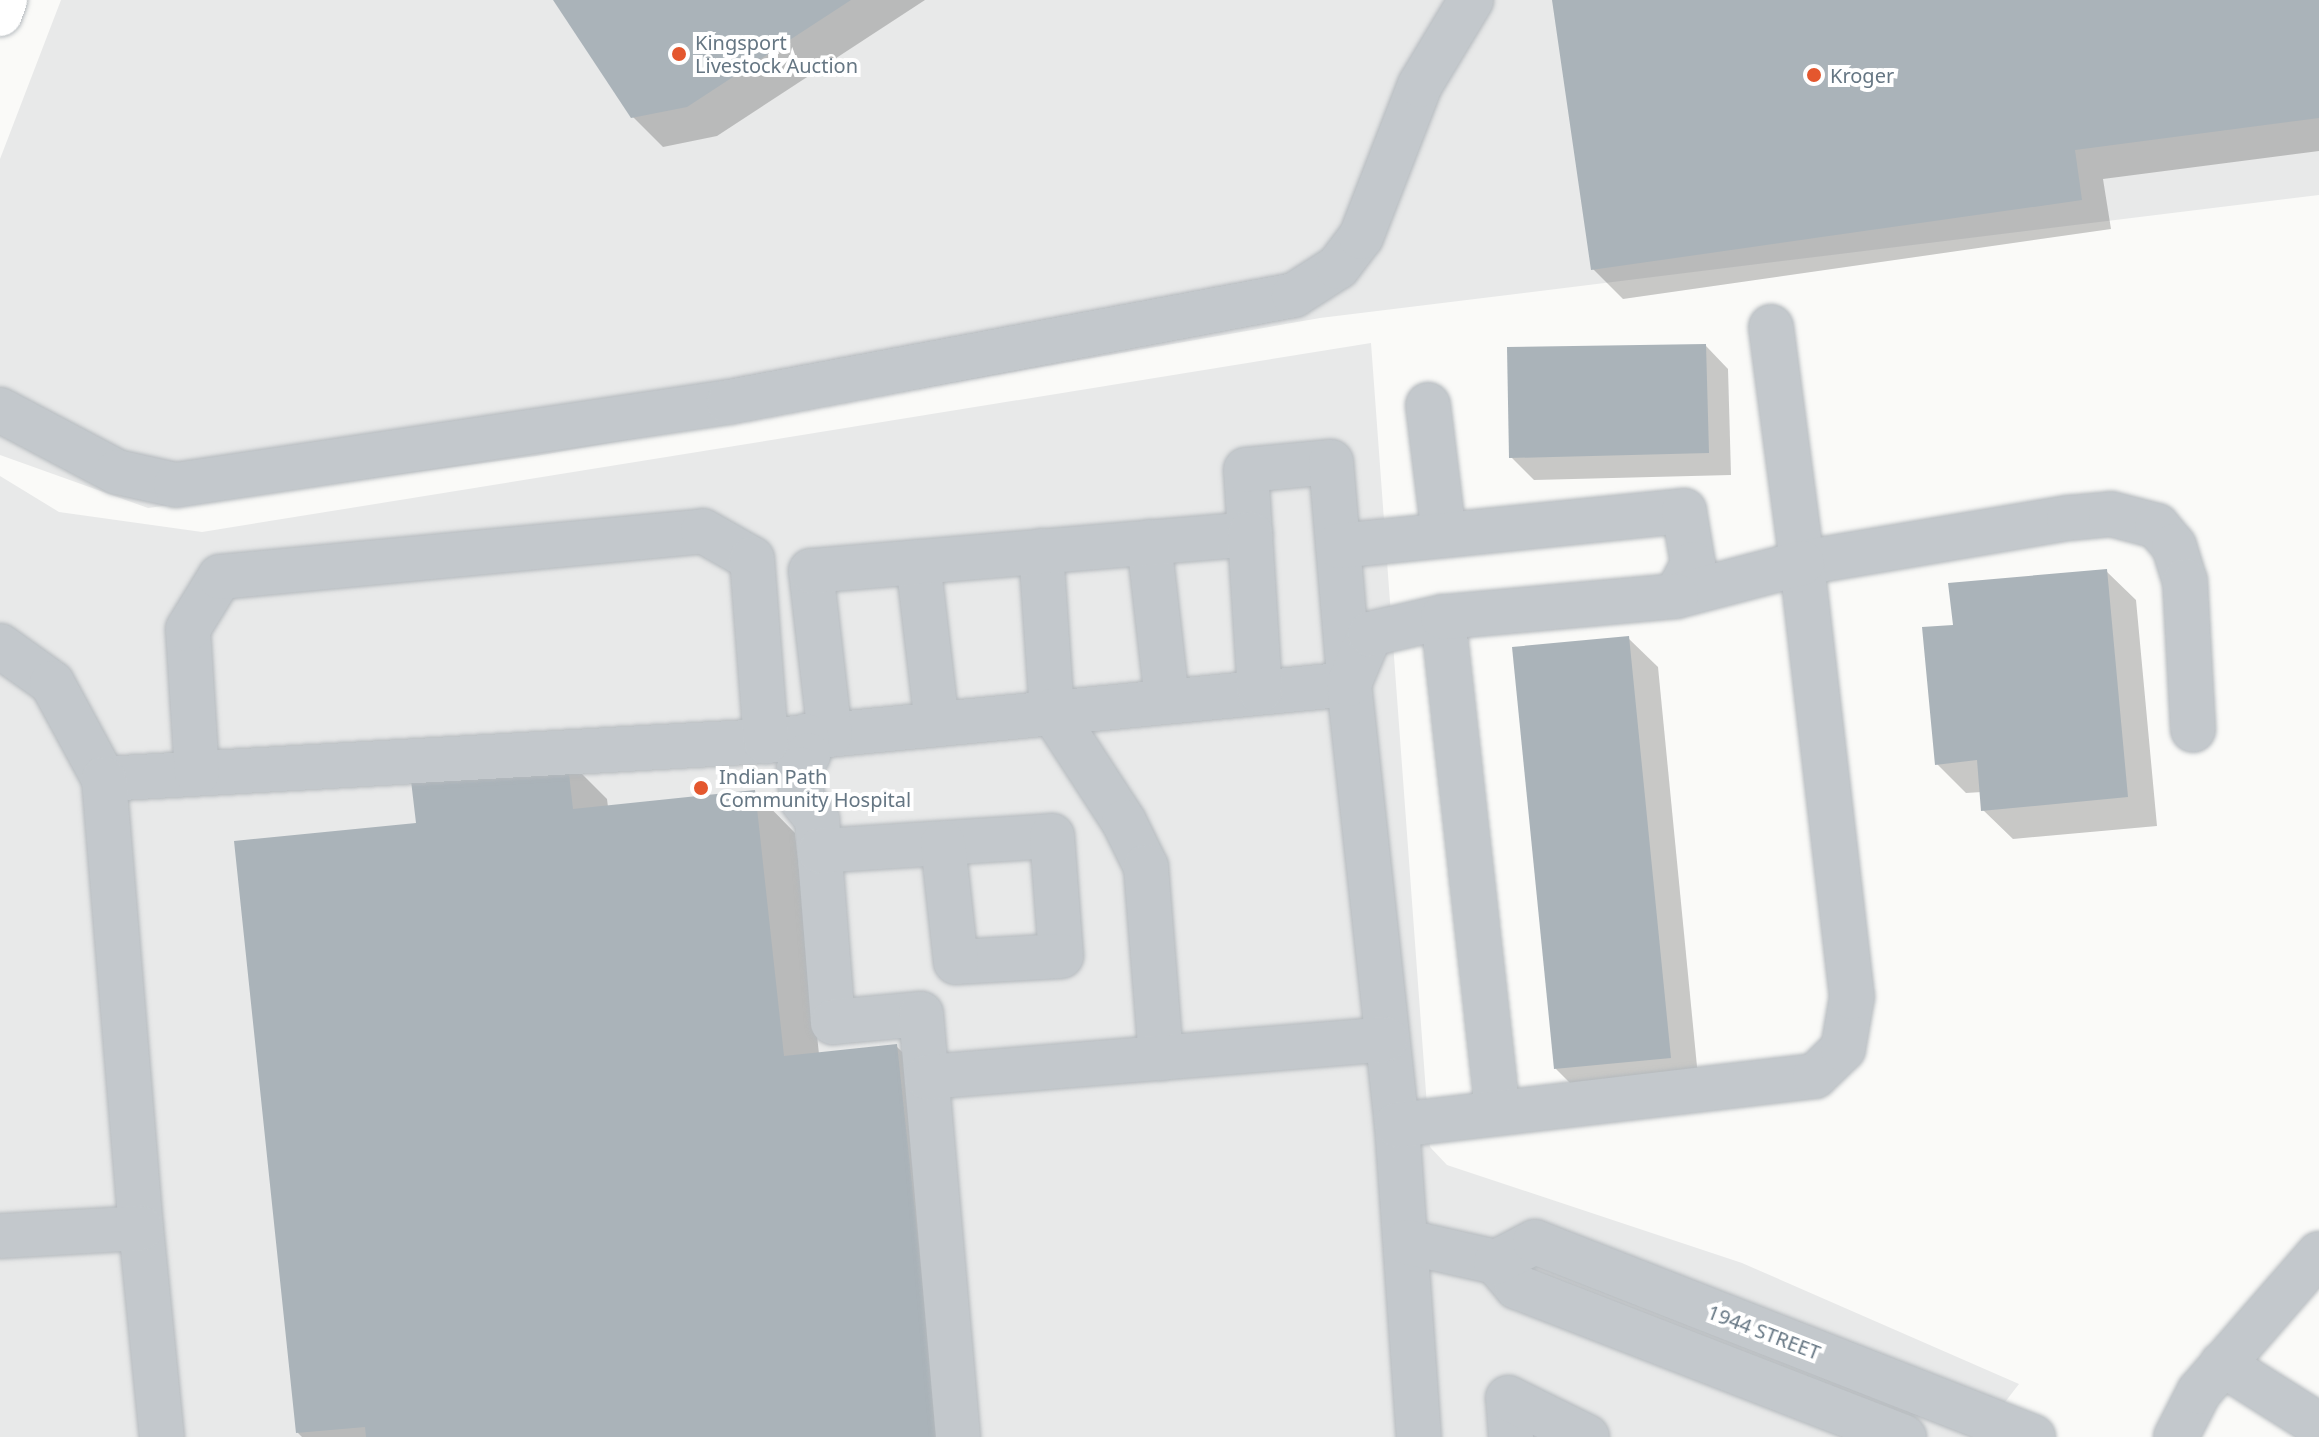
<!DOCTYPE html>
<html>
<head>
<meta charset="utf-8">
<style>
  body { margin:0 }
  #map { position:relative; width:2319px; height:1437px; overflow:hidden; background:#fafaf8; font-family:"Noto Sans",sans-serif }
  div>[style] { position:absolute }
  [style*='--x'] { left:calc(var(--x)*1px); top:calc(var(--y)*1px); width:calc(var(--w)*1px); rotate:calc(var(--a)*1deg) }
  .built>* { inset:0; background:#e8e9e9 }
  .shadow>* { inset:0; background:#0003 }
  .building>* { inset:0; background:#aab3b9 }
  .roads { filter:drop-shadow(0 0 2px #b4b9bd) drop-shadow(0 0 2px #b4b9bd) }
  .minor>* { height:44px; margin:-22px; padding:0 22px; transform-origin:22px; border-radius:22px; background:#c3c8cc }
  .highway>* { height:44px; margin:-22px; padding:0 22px; transform-origin:22px; border-radius:22px; background:#fff }
  .dots>* { width:22px; height:22px; translate:-50% -50%; box-sizing:border-box; border:4px solid #fff; border-radius:50% }
  span { translate:-50% -50%; white-space:nowrap; text-align:center; line-height:1.15; -webkit-text-stroke:8px #fff; paint-order:stroke }
  .poi-label { font-size:20px; color:#657683 }
  .left { translate:0 -50%; text-align:left }
  .street-label { font-size:20px; color:#657683 }
</style>
</head>
<body>
<div id="map">
  <div class="built">
    <i style="clip-path:polygon(61px 0,2319px 0,2319px 195px,1320px 318px,536px 456px,148px 508px,0 455px,0 159px)"></i>
    <i style="clip-path:polygon(1371px 343px,1430px 1147px,1447px 1165px,1742px 1263px,2019px 1384px,1978px 1437px,0 1437px,0 476px,59px 512px,202px 532px)"></i>
  </div>
  <div class="shadow">
    <i style="clip-path:polygon(556px 0,925px 0,717px 136px,663px 147px,633px 117px)"></i>
    <i style="clip-path:polygon(1554px 0,2319px 0,2319px 151px,2103px 179px,2111px 229px,1623px 299px,1593px 269px)"></i>
    <i style="clip-path:polygon(1706px 346px,1728px 369px,1731px 475px,1534px 480px,1511px 457px)"></i>
    <i style="clip-path:polygon(2106px 571px,2136px 600px,2157px 826px,2013px 839px,1983px 810px,1982px 792px,1966px 793px,1937px 764px,1955px 626px)"></i>
    <i style="clip-path:polygon(1628px 638px,1658px 667px,1699px 1087px,1585px 1098px,1556px 1069px)"></i>
    <i style="clip-path:polygon(566px 758px,607px 799px,608px 807px,755px 792px,795px 833px,819px 1054px,896px 1046px,937px 1086px,974px 1437px,302px 1437px,298px 1433px,418px 825px)"></i>
  </div>
  <div class="building">
    <i style="clip-path:polygon(553px 0,851px 0,687px 107px,631px 118px)"></i>
    <i style="clip-path:polygon(1552px 0,2319px 0,2319px 118px,2075px 150px,2082px 200px,1591px 270px)"></i>
    <i style="clip-path:polygon(1706px 344px,1709px 453px,1509px 458px,1507px 347px)"></i>
    <i style="clip-path:polygon(2107px 569px,2128px 797px,1981px 811px,1977px 760px,1935px 765px,1922px 627px,1953px 625px,1948px 583px)"></i>
    <i style="clip-path:polygon(1629px 636px,1671px 1058px,1554px 1069px,1512px 647px)"></i>
    <i style="clip-path:polygon(567px 756px,573px 809px,755px 790px,784px 1056px,897px 1044px,939px 1437px,366px 1437px,365px 1427px,296px 1433px,234px 841px,416px 823px,410px 772px)"></i>
  </div>
  <div class="roads">
    <div class="minor">
      <i style="--x:1771;--y:327;--w:238;--a:82.5"></i>
      <i style="--x:1802;--y:563;--w:271;--a:-9.6"></i>
      <i style="--x:2069;--y:518;--w:42;--a:-5.4"></i>
      <i style="--x:2111;--y:514;--w:48;--a:14.6"></i>
      <i style="--x:2157;--y:526;--w:26;--a:50"></i>
      <i style="--x:2174;--y:546;--w:37;--a:73"></i>
      <i style="--x:2185;--y:581;--w:149;--a:86.9"></i>
      <i style="--x:1428;--y:405;--w:131;--a:83"></i>
      <i style="--x:0;--y:410;--w:132;--a:27.9"></i>
      <i style="--x:117;--y:472;--w:60;--a:12.4"></i>
      <i style="--x:176;--y:485;--w:559;--a:-8.54"></i>
      <i style="--x:729;--y:402;--w:575;--a:-10.72"></i>
      <i style="--x:1294;--y:295;--w:52;--a:-32.5"></i>
      <i style="--x:1338;--y:267;--w:38;--a:-53"></i>
      <i style="--x:1361;--y:237;--w:163;--a:-68.8"></i>
      <i style="--x:1420;--y:85;--w:99;--a:-59"></i>
      <i style="--x:1250;--y:534;--w:64;--a:-93.6"></i>
      <i style="--x:1246;--y:470;--w:85;--a:-5.4"></i>
      <i style="--x:1331;--y:462;--w:217;--a:85.2"></i>
      <i style="--x:1149;--y:542;--w:160;--a:83.5"></i>
      <i style="--x:1338;--y:546;--w:348;--a:-5.8"></i>
      <i style="--x:1684;--y:511;--w:54;--a:80.4"></i>
      <i style="--x:1693;--y:564;--w:36;--a:118"></i>
      <i style="--x:1041;--y:551;--w:160;--a:86.1"></i>
      <i style="--x:1052;--y:711;--w:132;--a:57"></i>
      <i style="--x:1124;--y:822;--w:50;--a:63.9"></i>
      <i style="--x:1146;--y:867;--w:192;--a:85.5"></i>
      <i style="--x:918;--y:562;--w:163;--a:83.3"></i>
      <i style="--x:0;--y:646;--w:64;--a:35.4"></i>
      <i style="--x:52;--y:683;--w:109;--a:61.6"></i>
      <i style="--x:104;--y:779;--w:663;--a:-3.29"></i>
      <i style="--x:766;--y:741;--w:586;--a:-5.58"></i>
      <i style="--x:1349;--y:684;--w:444;--a:83.8"></i>
      <i style="--x:1397;--y:1125;--w:313;--a:86"></i>
      <i style="--x:1349;--y:684;--w:54;--a:-67.2"></i>
      <i style="--x:1370;--y:634;--w:75;--a:-13.1"></i>
      <i style="--x:1443;--y:617;--w:499;--a:83.7"></i>
      <i style="--x:830;--y:735;--w:165;--a:-96.6"></i>
      <i style="--x:811;--y:571;--w:441;--a:-4.8"></i>
      <i style="--x:1250;--y:534;--w:157;--a:86.4"></i>
      <i style="--x:806;--y:736;--w:19;--a:84"></i>
      <i style="--x:808;--y:755;--w:17;--a:123"></i>
      <i style="--x:799;--y:769;--w:31;--a:84"></i>
      <i style="--x:802;--y:800;--w:24;--a:52"></i>
      <i style="--x:817;--y:819;--w:204;--a:85.5"></i>
      <i style="--x:833;--y:1022;--w:88;--a:-5.2"></i>
      <i style="--x:921;--y:1014;--w:425;--a:85"></i>
      <i style="--x:197;--y:773;--w:144;--a:-93.6"></i>
      <i style="--x:188;--y:629;--w:61;--a:-58.4"></i>
      <i style="--x:220;--y:577;--w:485;--a:-5.4"></i>
      <i style="--x:703;--y:531;--w:56;--a:29.7"></i>
      <i style="--x:752;--y:559;--w:183;--a:85.6"></i>
      <i style="--x:104;--y:779;--w:451;--a:85.3"></i>
      <i style="--x:141;--y:1228;--w:210;--a:84.3"></i>
      <i style="--x:820;--y:851;--w:232;--a:-3.7"></i>
      <i style="--x:1052;--y:836;--w:120;--a:85.7"></i>
      <i style="--x:1061;--y:956;--w:105;--a:176.7"></i>
      <i style="--x:956;--y:962;--w:119;--a:-96.3"></i>
      <i style="--x:927;--y:1077;--w:460;--a:-4.7"></i>
      <i style="--x:1397;--y:1125;--w:421;--a:-6.7"></i>
      <i style="--x:1815;--y:1076;--w:39;--a:-44"></i>
      <i style="--x:1843;--y:1049;--w:53;--a:-80.2"></i>
      <i style="--x:1852;--y:997;--w:437;--a:-96.6"></i>
      <i style="--x:1802;--y:563;--w:130;--a:165.3"></i>
      <i style="--x:1676;--y:596;--w:234;--a:174.8"></i>
      <i style="--x:0;--y:1236;--w:141;--a:-3.2"></i>
      <i style="--x:1407;--y:1242;--w:91;--a:12.7"></i>
      <i style="--x:1496;--y:1262;--w:33;--a:50"></i>
      <i style="--x:1517;--y:1287;--w:415;--a:21.2"></i>
      <i style="--x:1496;--y:1262;--w:44;--a:-27.1"></i>
      <i style="--x:1535;--y:1242;--w:535;--a:21.38"></i>
      <i style="--x:2222;--y:1364;--w:115;--a:32.2"></i>
      <i style="--x:1511;--y:1437;--w:39;--a:-94"></i>
      <i style="--x:1508;--y:1398;--w:88;--a:26.3"></i>
      <i style="--x:2176;--y:1437;--w:51;--a:-62.9"></i>
      <i style="--x:2199;--y:1392;--w:183;--a:-49"></i>
    </div>
    <div class="highway">
      <i style="--x:0;--y:14;--w:15;--a:-70"></i>
    </div>
  </div>
  <div class="dots">
    <i style="left:679px;top:54px;background:#e4572e"></i>
    <i style="left:1814px;top:75px;background:#e4572e"></i>
    <i style="left:701px;top:788px;background:#e4572e"></i>
  </div>
  <div class="poi-label">
    <span class="left" style="left:695px;top:54px">Kingsport<br>Livestock Auction</span>
    <span class="left" style="left:1830px;top:75px">Kroger</span>
    <span class="left" style="left:719px;top:788px">Indian Path<br>Community Hospital</span>
  </div>
  <div class="street-label">
    <span style="left:1764px;top:1332px;rotate:21deg">1944 STREET</span>
  </div>
</div>
</body>
</html>
